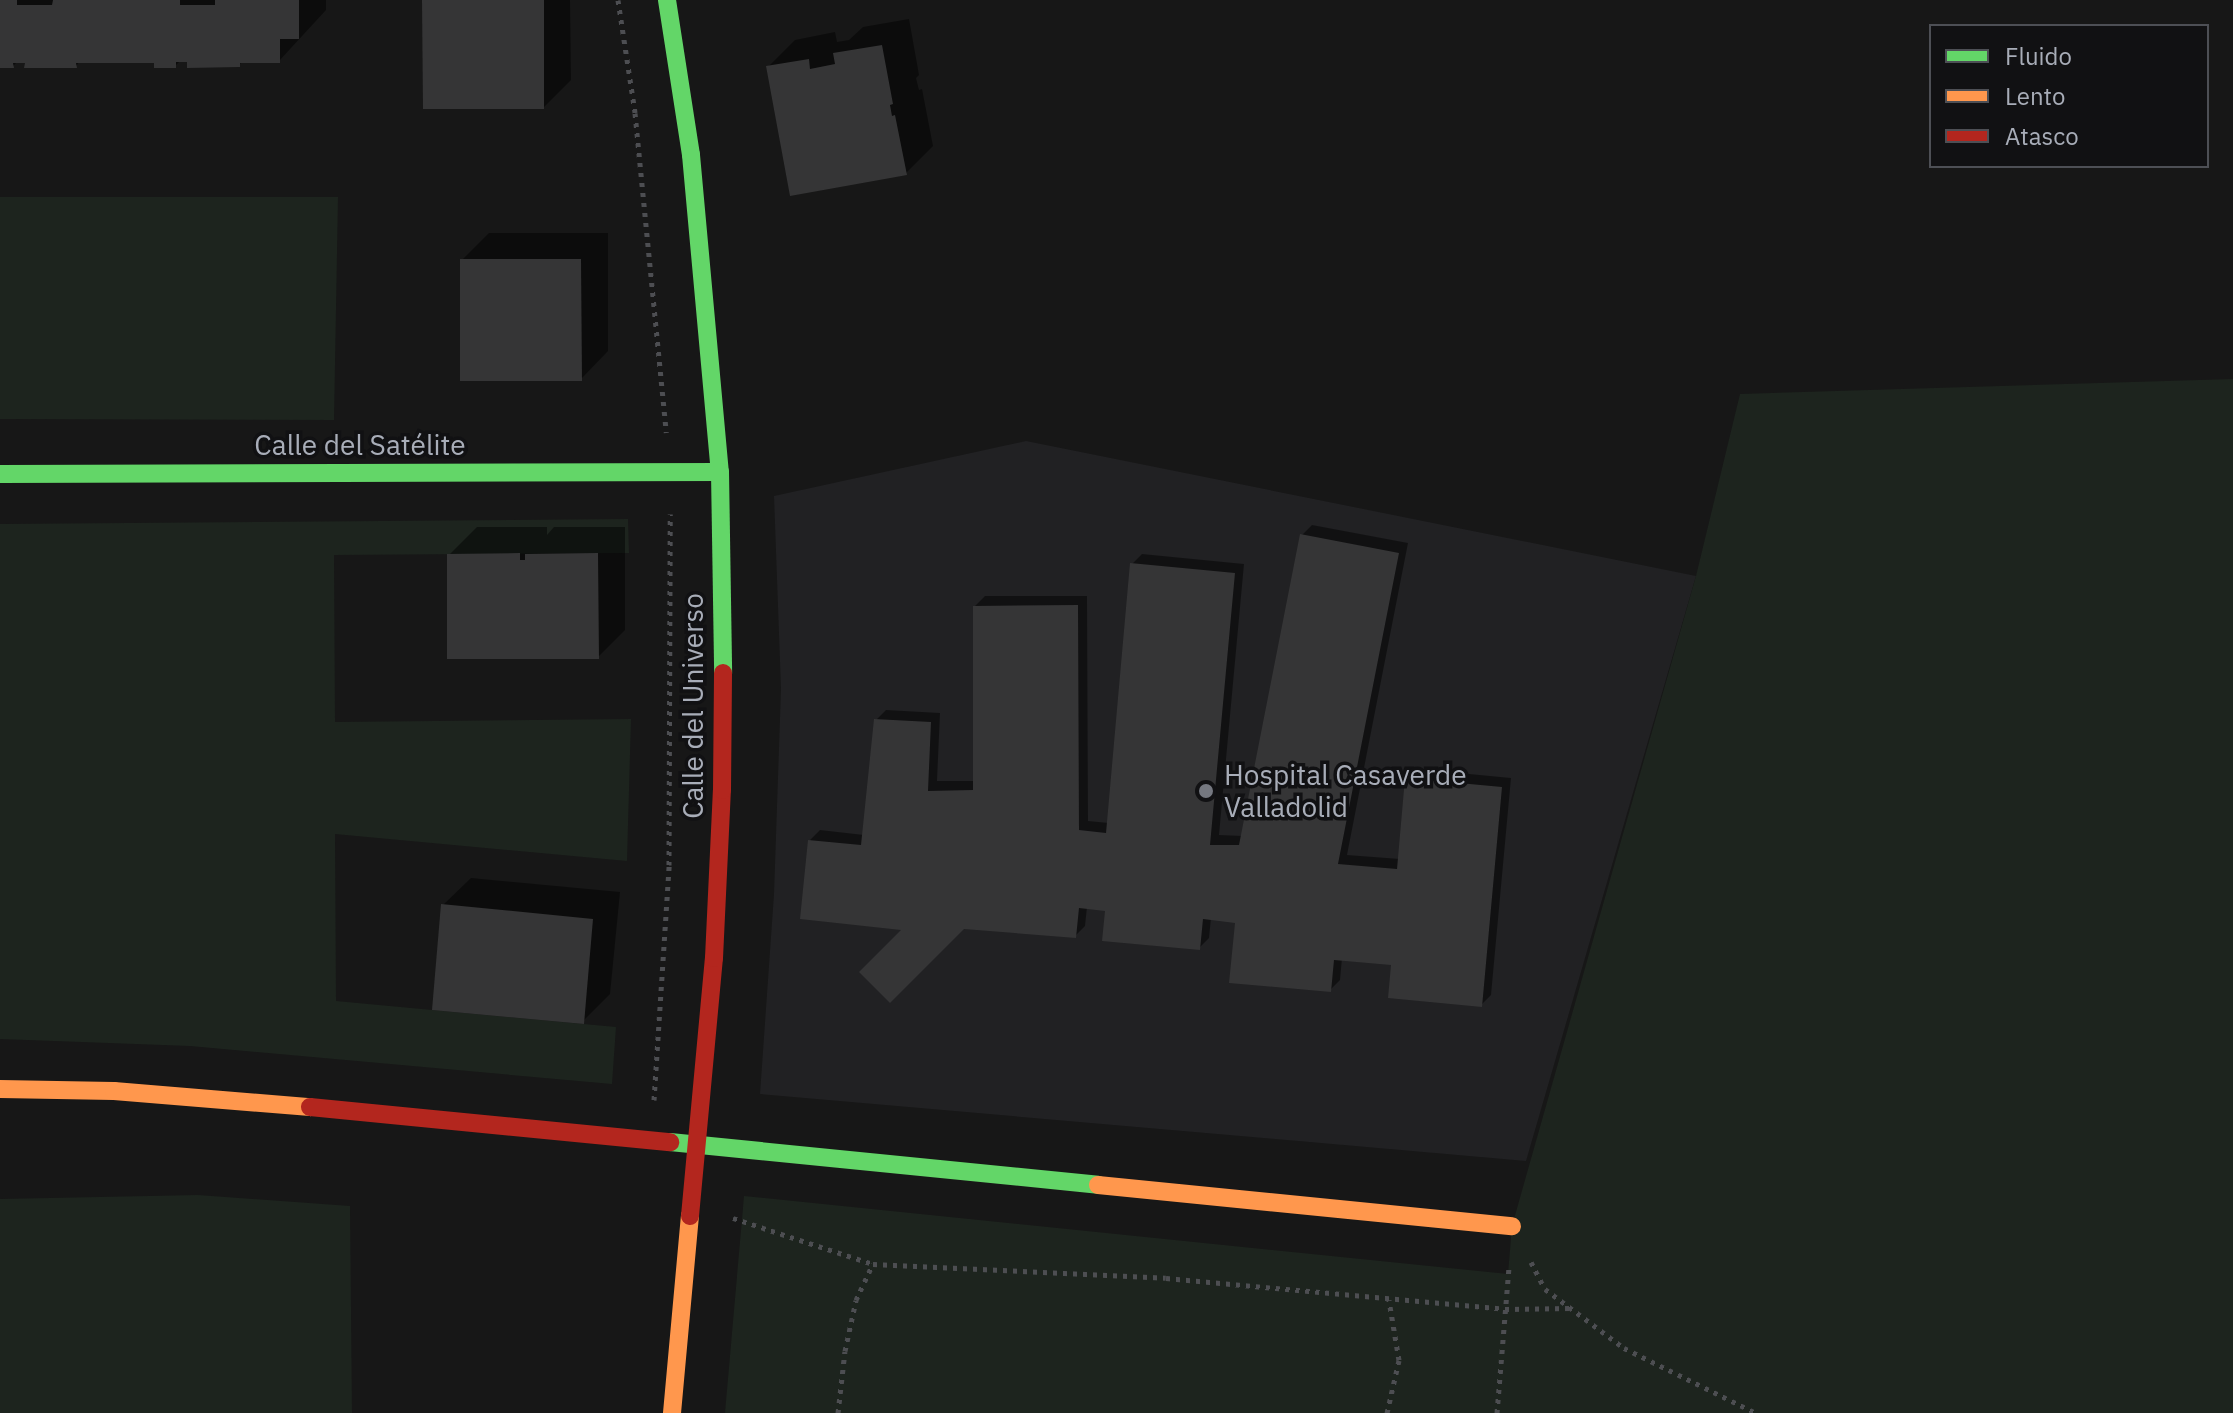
<!DOCTYPE html>
<html>
<head>
<meta charset="utf-8">
<style>
  body { margin:0 }
  #map { position:relative; width:2233px; height:1413px; overflow:hidden; background:#171717; font-family:"IBM Plex Sans",sans-serif }
  div>[style] { position:absolute }
  [style*='--x'] { left:calc(var(--x)*1px); top:calc(var(--y)*1px); width:calc(var(--w)*1px); rotate:calc(var(--a)*1deg) }
  .built>* { inset:0; background:#212123 }
  .green>* { inset:0; background:#1d241e }
  .shadow>* { inset:0; background:#0007 }
  .building>* { inset:0; background:#353536 }
  .path>* { height:5px; margin-top:-2.5px; transform-origin:0; background:repeating-linear-gradient(90deg,#4d4e52 0 4px,transparent 0 10px) }
  .fast>* { height:18px; margin:-9px; padding:0 9px; transform-origin:9px; border-radius:9px; background:#63d668 }
  .slow>* { height:18px; margin:-9px; padding:0 9px; transform-origin:9px; border-radius:9px; background:#ff974d }
  .jam>* { height:18px; margin:-9px; padding:0 9px; transform-origin:9px; border-radius:9px; background:#b3261e }
  .dots>* { width:22px; height:22px; translate:-50% -50%; box-sizing:border-box; border:4px solid #111113; border-radius:50% }
  span { translate:-50% -50%; white-space:nowrap; text-align:center; line-height:1.15; -webkit-text-stroke:7px #111113; paint-order:stroke }
  .street-label { font-size:28px; color:#a8adb8 }
  .poi-label { font-size:28px; color:#a8adb8 }
  .left { translate:0 -50%; text-align:left }
  .legend { position:absolute; left:1929px; top:24px; width:280px; height:144px; box-sizing:border-box; background:#111113; border:2px solid #4d4f55; margin:0; padding:10px 14px; list-style:none; font-size:24px; color:#a8adb8 }
  .legend li { display:flex; align-items:center; gap:16px; height:40px }
  .legend b { width:40px; border:2px solid #4d4f55 }
</style>
</head>
<body>
<div id="map">
  <div class="built">
    <i style="clip-path:polygon(1026px 441px,1696px 576px,1526px 1161px,760px 1094px,774px 894px,781px 689px,774px 496px)"></i>
  </div>
  <div class="green">
    <i style="clip-path:polygon(0 197px,338px 197px,334px 420px,0 419px)"></i>
    <i style="clip-path:polygon(2233px 379px,2233px 1413px,725px 1413px,744px 1196px,1508px 1274px,1512px 1226px,1696px 576px,1740px 394px)"></i>
    <i style="clip-path:polygon(628px 519px,629px 553px,334px 555px,335px 722px,631px 719px,627px 861px,335px 834px,336px 1001px,616px 1027px,612px 1084px,190px 1046px,0 1039px,0 524px)"></i>
    <i style="clip-path:polygon(198px 1195px,350px 1206px,352px 1413px,0 1413px,0 1199px)"></i>
  </div>
  <div class="shadow">
    <i style="clip-path:polygon(0 0,326px 0,326px 10px,279px 61px,243px 61px,239px 65px,181px 60px,175px 66px,156px 61px,80px 61px,76px 66px,18px 61px,13px 66px,0 66px)"></i>
    <i style="clip-path:polygon(424px 0,570px 0,571px 80px,544px 107px)"></i>
    <i style="clip-path:polygon(909px 19px,919px 75px,916px 78px,919px 90px,922px 89px,933px 146px,906px 173px,768px 67px,795px 40px,835px 32px,837px 42px,849px 40px,863px 27px)"></i>
    <i style="clip-path:polygon(489px 233px,608px 233px,608px 351px,581px 379px,462px 260px)"></i>
    <i style="clip-path:polygon(1312px 525px,1408px 543px,1347px 855px,1400px 859px,1407px 779px,1417px 769px,1511px 778px,1491px 995px,1481px 1005px,1393px 963px,1342px 958px,1340px 980px,1330px 990px,1237px 921px,1211px 918px,1209px 938px,1199px 948px,1107px 909px,1087px 907px,1085px 926px,1075px 936px,963px 927px,905px 929px,810px 840px,820px 830px,864px 835px,876px 720px,886px 710px,940px 713px,937px 781px,975px 781px,975px 606px,985px 596px,1087px 596px,1088px 821px,1109px 823px,1132px 564px,1142px 554px,1244px 564px,1219px 835px,1243px 836px,1302px 535px)"></i>
    <i style="clip-path:polygon(477px 527px,547px 527px,547px 535px,554px 527px,625px 527px,625px 630px,598px 657px,449px 555px)"></i>
    <i style="clip-path:polygon(471px 878px,620px 892px,610px 994px,583px 1021px,443px 905px)"></i>
  </div>
  <div class="building">
    <i style="clip-path:polygon(0 0,17px 0,17px 5px,52px 5px,53px 0,180px 0,180px 5px,215px 5px,215px 0,299px 0,299px 39px,280px 39px,280px 63px,240px 63px,240px 67px,187px 68px,187px 62px,176px 62px,176px 68px,154px 68px,154px 63px,76px 63px,77px 68px,24px 68px,25px 63px,13px 63px,14px 68px,0 68px)"></i>
    <i style="clip-path:polygon(422px 0,544px 0,544px 109px,423px 109px)"></i>
    <i style="clip-path:polygon(882px 45px,893px 104px,890px 105px,892px 116px,895px 115px,907px 175px,790px 196px,766px 66px,809px 59px,810px 69px,835px 64px,833px 53px)"></i>
    <i style="clip-path:polygon(460px 259px,581px 259px,582px 381px,460px 381px)"></i>
    <i style="clip-path:polygon(1300px 534px,1399px 553px,1338px 864px,1397px 869px,1405px 778px,1502px 787px,1482px 1007px,1388px 998px,1391px 965px,1334px 960px,1331px 992px,1229px 983px,1235px 923px,1203px 919px,1200px 950px,1102px 941px,1105px 911px,1079px 908px,1076px 938px,964px 929px,890px 1003px,859px 972px,901px 930px,800px 919px,808px 840px,861px 845px,874px 719px,931px 722px,928px 791px,973px 790px,973px 606px,1078px 605px,1079px 830px,1106px 833px,1130px 563px,1235px 573px,1210px 845px,1239px 845px)"></i>
    <i style="clip-path:polygon(520px 553px,520px 560px,525px 560px,525px 554px,598px 553px,599px 659px,447px 659px,447px 554px)"></i>
    <i style="clip-path:polygon(441px 904px,593px 919px,584px 1024px,432px 1010px)"></i>
  </div>
  <div class="path">
    <i style="--x:618;--y:0;--w:114;--a:81.4"></i>
    <i style="--x:635;--y:113;--w:321;--a:84.4"></i>
    <i style="--x:654;--y:1100;--w:235;--a:-86.3"></i>
    <i style="--x:669;--y:865;--w:351;--a:-89.8"></i>
    <i style="--x:733;--y:1218;--w:147;--a:18.2"></i>
    <i style="--x:873;--y:1264;--w:293;--a:2.7"></i>
    <i style="--x:1166;--y:1278;--w:340;--a:5.2"></i>
    <i style="--x:1505;--y:1309;--w:66;--a:-0.9"></i>
    <i style="--x:1531;--y:1262;--w:30;--a:63"></i>
    <i style="--x:1545;--y:1289;--w:99;--a:36.8"></i>
    <i style="--x:1624;--y:1348;--w:147;--a:26.2"></i>
    <i style="--x:838;--y:1413;--w:62;--a:-83.6"></i>
    <i style="--x:845;--y:1351;--w:52;--a:-77.8"></i>
    <i style="--x:856;--y:1300;--w:40;--a:-65"></i>
    <i style="--x:1387;--y:1413;--w:54;--a:-77.2"></i>
    <i style="--x:1399;--y:1360;--w:61;--a:-99.5"></i>
    <i style="--x:1497;--y:1413;--w:147;--a:-85.3"></i>
  </div>
  <div class="fast">
    <i style="--x:667;--y:0;--w:157;--a:81.2"></i>
    <i style="--x:691;--y:155;--w:318;--a:84.8"></i>
    <i style="--x:720;--y:472;--w:201;--a:89.1"></i>
    <i style="--x:0;--y:474;--w:720;--a:-0.16"></i>
    <i style="--x:670;--y:1142;--w:430;--a:5.7"></i>
  </div>
  <div class="slow">
    <i style="--x:0;--y:1089;--w:114;--a:1"></i>
    <i style="--x:114;--y:1091;--w:197;--a:4.7"></i>
    <i style="--x:1098;--y:1185;--w:416;--a:5.7"></i>
    <i style="--x:672;--y:1413;--w:198;--a:-84.8"></i>
  </div>
  <div class="jam">
    <i style="--x:310;--y:1107;--w:362;--a:5.6"></i>
    <i style="--x:690;--y:1216;--w:259;--a:-84.7"></i>
    <i style="--x:714;--y:958;--w:168;--a:-87.3"></i>
    <i style="--x:722;--y:790;--w:117;--a:-89.5"></i>
  </div>
  <div class="dots">
    <i style="left:1206px;top:791px;background:#757880"></i>
  </div>
  <div class="street-label">
    <span style="left:360px;top:445px">Calle del Satélite</span>
    <span style="left:693px;top:706px;rotate:-90deg">Calle del Universo</span>
  </div>
  <div class="poi-label">
    <span class="left" style="left:1224px;top:791px">Hospital Casaverde<br>Valladolid</span>
  </div>
  <ul class="legend">
  <li><b style="height:10px;background:#63d668"></b>Fluido</li>
  <li><b style="height:10px;background:#ff974d"></b>Lento</li>
  <li><b style="height:10px;background:#b3261e"></b>Atasco</li>
  </ul>
</div>
</body>
</html>
